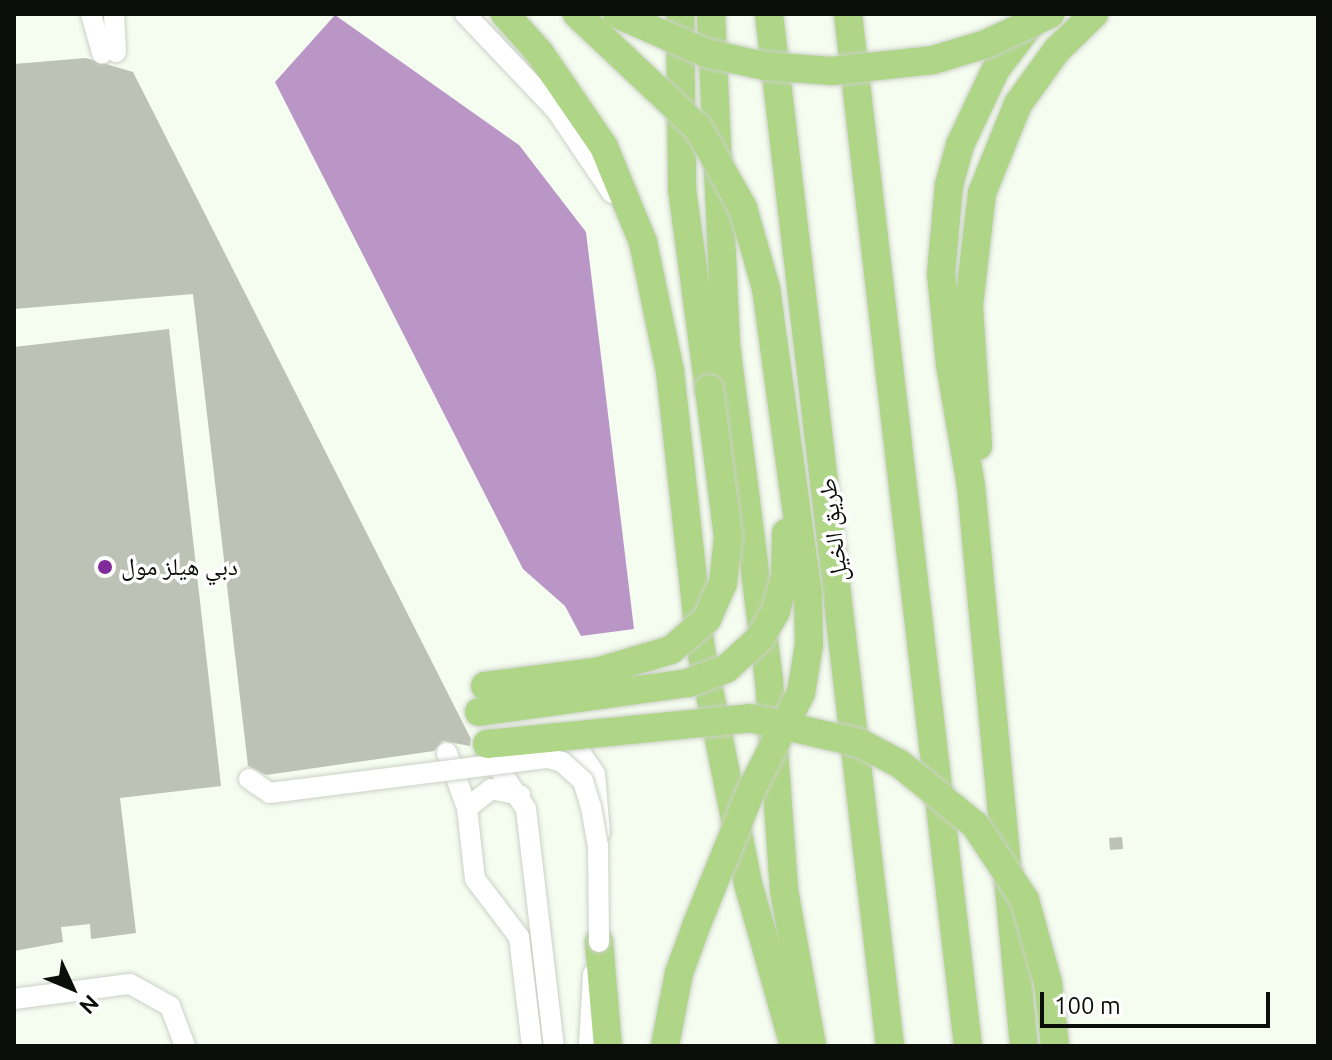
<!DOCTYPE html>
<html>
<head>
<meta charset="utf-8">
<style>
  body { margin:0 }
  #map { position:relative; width:1332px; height:1060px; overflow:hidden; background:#f5fcf0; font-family:Ubuntu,"Noto Naskh Arabic",sans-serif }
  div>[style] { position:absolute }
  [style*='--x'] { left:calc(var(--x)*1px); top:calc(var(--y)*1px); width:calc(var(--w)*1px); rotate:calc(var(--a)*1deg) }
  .water>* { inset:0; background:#ba96c7 }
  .building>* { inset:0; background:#bcc2b6 }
  .roads { filter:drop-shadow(0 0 2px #cbd1c6) drop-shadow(0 0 2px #cbd1c6) }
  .minor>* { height:20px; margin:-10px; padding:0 10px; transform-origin:10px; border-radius:10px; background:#fff }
  .highway>* { height:28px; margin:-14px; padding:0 14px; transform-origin:14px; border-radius:14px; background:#afd686 }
  .bridges { filter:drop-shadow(0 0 2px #cbd1c6) drop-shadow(0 0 2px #cbd1c6) }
  .minor-bridge>* { height:20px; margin:-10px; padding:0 10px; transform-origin:10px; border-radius:10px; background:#fff }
  .highway-bridge>* { height:28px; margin:-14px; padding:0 14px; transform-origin:14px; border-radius:14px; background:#afd686 }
  .dots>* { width:22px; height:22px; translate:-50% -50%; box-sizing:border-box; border:4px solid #fff; border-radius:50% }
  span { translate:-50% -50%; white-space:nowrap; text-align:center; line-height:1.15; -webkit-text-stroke:7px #fff; paint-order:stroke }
  .street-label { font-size:24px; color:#0c0e0a }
  .poi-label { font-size:24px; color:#0c0e0a }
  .left { translate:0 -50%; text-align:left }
  .frame { position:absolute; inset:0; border:16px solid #0c0e0a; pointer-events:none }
  .north { position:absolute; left:32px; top:948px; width:80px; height:80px; -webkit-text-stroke:6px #fff; paint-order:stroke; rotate:134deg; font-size:22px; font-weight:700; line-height:32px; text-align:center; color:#0c0e0a }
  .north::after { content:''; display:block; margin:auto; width:28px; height:36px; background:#0c0e0a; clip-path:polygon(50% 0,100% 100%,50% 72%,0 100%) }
  .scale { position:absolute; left:1040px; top:992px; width:230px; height:36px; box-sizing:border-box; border:4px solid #0c0e0a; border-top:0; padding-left:10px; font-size:24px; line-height:28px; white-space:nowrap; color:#0c0e0a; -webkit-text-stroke:6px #fff; paint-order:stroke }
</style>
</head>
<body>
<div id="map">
  <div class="water">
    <i style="clip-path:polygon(335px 15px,519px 145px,586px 232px,634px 629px,581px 636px,565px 606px,523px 569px,275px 82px)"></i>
  </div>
  <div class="building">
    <i style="clip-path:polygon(86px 58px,133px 72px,471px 739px,470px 746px,443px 741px,434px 751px,266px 775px,248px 766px,193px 294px,14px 309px,14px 64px)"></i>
    <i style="clip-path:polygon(169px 329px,221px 786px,120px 798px,136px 933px,91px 939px,90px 924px,61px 927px,63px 942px,14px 951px,14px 347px)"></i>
    <i style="clip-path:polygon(1122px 837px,1123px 849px,1110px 850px,1109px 838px)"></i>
  </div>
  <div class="roads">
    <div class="minor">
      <i style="--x:91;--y:14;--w:41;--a:74.2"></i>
      <i style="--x:114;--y:14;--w:38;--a:87"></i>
      <i style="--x:465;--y:14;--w:132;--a:46.5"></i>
      <i style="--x:556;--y:110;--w:100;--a:56"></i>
      <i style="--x:556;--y:735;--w:26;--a:32"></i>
      <i style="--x:578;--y:749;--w:30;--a:56"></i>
      <i style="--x:595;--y:774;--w:59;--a:85.2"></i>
      <i style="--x:488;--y:752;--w:69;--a:56.3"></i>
      <i style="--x:526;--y:809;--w:239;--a:83.3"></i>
      <i style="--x:447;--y:753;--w:59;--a:70"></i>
      <i style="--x:467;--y:808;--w:71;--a:83.6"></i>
      <i style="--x:475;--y:879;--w:73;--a:52.8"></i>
      <i style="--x:519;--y:937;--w:110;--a:83.2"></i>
      <i style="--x:467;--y:808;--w:31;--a:-38"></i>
      <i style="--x:491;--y:789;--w:30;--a:12"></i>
      <i style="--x:14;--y:999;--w:117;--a:-7.4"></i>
      <i style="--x:130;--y:984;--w:46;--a:28.8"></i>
      <i style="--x:170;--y:1006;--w:43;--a:69.4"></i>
      <i style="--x:589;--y:1046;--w:72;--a:-86.8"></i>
    </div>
    <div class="highway">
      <i style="--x:505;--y:14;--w:51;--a:48.2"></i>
      <i style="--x:539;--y:52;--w:115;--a:55.6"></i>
      <i style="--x:604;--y:147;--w:103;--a:67.7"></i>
      <i style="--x:643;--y:242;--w:132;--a:78.2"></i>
      <i style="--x:670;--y:371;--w:281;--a:83.7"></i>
      <i style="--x:701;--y:650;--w:242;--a:78.6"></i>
      <i style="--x:749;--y:887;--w:165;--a:74.2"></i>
      <i style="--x:680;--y:14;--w:175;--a:89.3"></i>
      <i style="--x:682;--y:189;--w:202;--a:82.3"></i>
      <i style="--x:711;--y:14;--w:331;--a:87.4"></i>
      <i style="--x:726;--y:345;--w:338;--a:82.7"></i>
      <i style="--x:769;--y:680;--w:211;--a:85.9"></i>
      <i style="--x:784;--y:890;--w:158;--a:79.8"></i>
      <i style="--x:769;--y:14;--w:1039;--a:83.31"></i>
      <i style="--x:848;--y:14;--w:1039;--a:83.37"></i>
      <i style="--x:978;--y:446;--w:141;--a:-93.7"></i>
      <i style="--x:969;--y:305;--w:113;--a:-83.4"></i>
      <i style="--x:982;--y:193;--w:96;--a:-68"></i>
      <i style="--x:1018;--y:104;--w:67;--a:-54.2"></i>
      <i style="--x:1057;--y:50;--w:52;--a:-44.2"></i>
      <i style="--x:599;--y:942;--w:104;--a:85.1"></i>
      <i style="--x:1024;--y:1046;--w:563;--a:-95.41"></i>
      <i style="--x:971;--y:486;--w:123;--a:-99.8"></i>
      <i style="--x:950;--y:365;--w:91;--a:-95.6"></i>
      <i style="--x:941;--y:274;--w:89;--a:-84.9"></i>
      <i style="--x:949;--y:185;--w:41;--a:-74.6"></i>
      <i style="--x:960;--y:145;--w:84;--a:-64.7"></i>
      <i style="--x:996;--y:69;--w:63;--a:-52.8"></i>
    </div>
  </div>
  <div class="bridges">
    <div class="minor-bridge">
      <i style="--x:249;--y:779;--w:25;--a:34"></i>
      <i style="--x:270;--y:793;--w:280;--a:-7.2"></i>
      <i style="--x:548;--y:758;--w:15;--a:16"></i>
      <i style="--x:562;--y:762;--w:28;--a:42"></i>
      <i style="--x:583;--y:781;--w:27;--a:73"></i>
      <i style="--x:591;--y:807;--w:39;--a:80"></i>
      <i style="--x:598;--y:845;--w:97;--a:89.4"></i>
    </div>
    <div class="highway-bridge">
      <i style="--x:577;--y:14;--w:166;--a:43.3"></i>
      <i style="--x:698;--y:128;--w:92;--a:60.6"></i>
      <i style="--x:743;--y:208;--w:83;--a:74"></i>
      <i style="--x:766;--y:288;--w:308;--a:82.2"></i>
      <i style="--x:808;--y:593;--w:52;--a:88.9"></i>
      <i style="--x:809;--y:645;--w:49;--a:99.5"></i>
      <i style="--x:801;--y:693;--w:102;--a:117.3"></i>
      <i style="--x:754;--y:784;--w:151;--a:112.2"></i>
      <i style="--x:697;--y:924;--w:52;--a:110.2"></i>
      <i style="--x:679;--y:973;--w:74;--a:100.9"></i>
      <i style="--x:617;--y:14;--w:97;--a:23.7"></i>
      <i style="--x:706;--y:53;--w:59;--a:12.6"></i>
      <i style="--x:764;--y:66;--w:68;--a:4.2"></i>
      <i style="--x:832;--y:71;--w:102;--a:-6.2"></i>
      <i style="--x:933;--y:60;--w:55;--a:-16.8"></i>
      <i style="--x:986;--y:44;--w:71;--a:-25.1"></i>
      <i style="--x:485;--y:686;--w:116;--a:-7.4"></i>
      <i style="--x:600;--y:671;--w:74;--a:-16.5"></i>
      <i style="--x:671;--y:650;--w:48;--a:-40.7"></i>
      <i style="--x:707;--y:619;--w:39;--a:-66"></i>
      <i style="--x:723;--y:583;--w:46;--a:-83.8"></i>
      <i style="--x:728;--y:537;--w:149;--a:-97.3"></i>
      <i style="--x:479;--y:712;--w:211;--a:-7.9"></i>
      <i style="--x:688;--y:683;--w:40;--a:-20.2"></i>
      <i style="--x:726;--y:669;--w:46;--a:-42.4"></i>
      <i style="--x:760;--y:638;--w:31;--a:-59"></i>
      <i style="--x:776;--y:611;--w:34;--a:-75"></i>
      <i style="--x:785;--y:578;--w:45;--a:-88.7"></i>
      <i style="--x:487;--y:744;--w:264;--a:-5.6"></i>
      <i style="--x:750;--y:718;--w:113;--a:12.8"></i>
      <i style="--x:860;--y:743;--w:45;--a:27.7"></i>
      <i style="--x:900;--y:764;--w:97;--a:39.1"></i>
      <i style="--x:975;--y:825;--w:90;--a:56.3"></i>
      <i style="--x:1025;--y:900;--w:86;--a:74.5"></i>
      <i style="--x:1048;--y:983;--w:63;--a:83.7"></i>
    </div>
  </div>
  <div class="dots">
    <i style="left:105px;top:567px;background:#802b99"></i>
  </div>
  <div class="street-label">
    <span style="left:833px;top:530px;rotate:-97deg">طريق الخيل</span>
  </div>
  <div class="poi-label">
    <span class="left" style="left:121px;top:567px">دبي هيلز مول</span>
  </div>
  <div class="frame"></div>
  <div class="north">N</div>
  <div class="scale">100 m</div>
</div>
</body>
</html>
